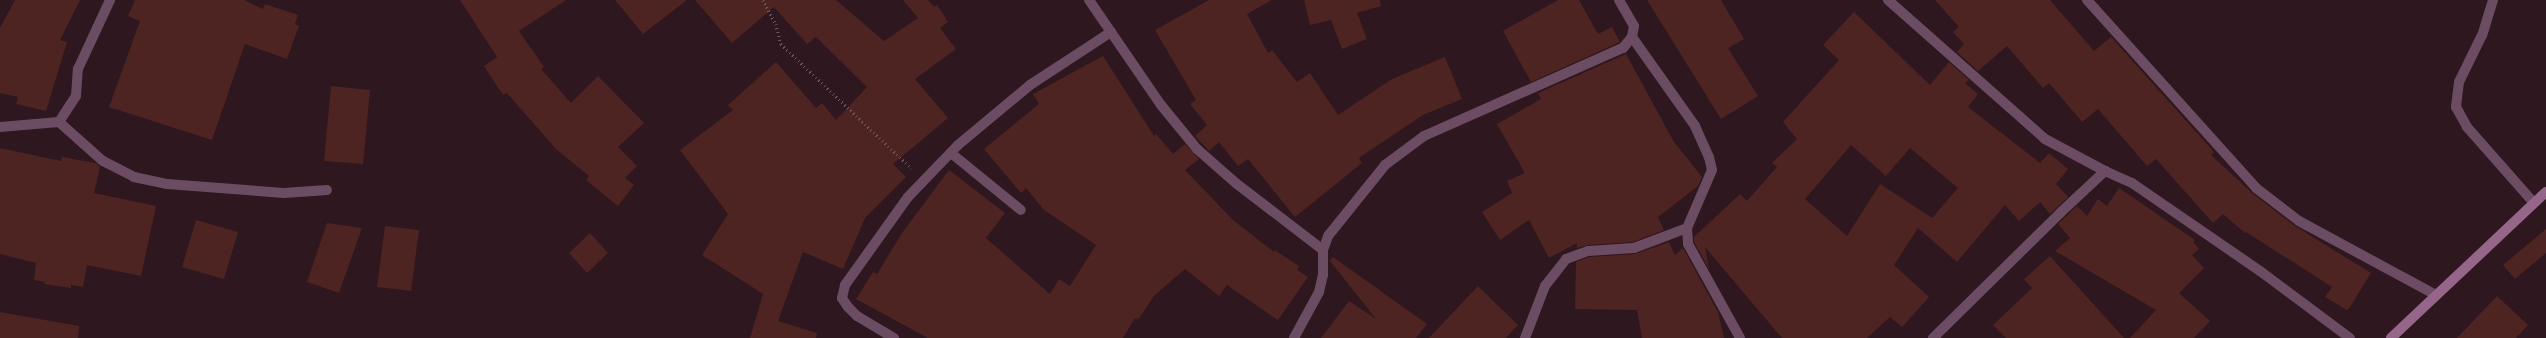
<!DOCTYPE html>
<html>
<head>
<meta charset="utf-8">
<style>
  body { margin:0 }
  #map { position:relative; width:2546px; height:338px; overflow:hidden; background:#2e171e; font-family:"PT Sans",sans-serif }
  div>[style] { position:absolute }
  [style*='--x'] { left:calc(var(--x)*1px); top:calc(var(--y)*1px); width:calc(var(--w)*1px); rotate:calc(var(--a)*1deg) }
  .building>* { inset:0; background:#4d2421 }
  .path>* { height:2.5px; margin-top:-1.25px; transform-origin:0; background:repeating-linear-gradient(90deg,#6d585e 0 1px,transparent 0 4px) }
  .lane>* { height:10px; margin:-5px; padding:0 5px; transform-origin:5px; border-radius:5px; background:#6b4c63 }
  .street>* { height:10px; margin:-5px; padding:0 5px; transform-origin:5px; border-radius:5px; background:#6b4c63 }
  .secondary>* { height:10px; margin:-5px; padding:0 5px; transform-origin:5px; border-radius:5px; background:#96658a }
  span { translate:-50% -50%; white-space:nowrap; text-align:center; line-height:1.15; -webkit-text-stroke:3px #2e171e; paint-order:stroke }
</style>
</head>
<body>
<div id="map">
  <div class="building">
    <i style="clip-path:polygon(15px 0,80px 0,60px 40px,67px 42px,46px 111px,16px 104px,18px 97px,0 93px,0 28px)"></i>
    <i style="clip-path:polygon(135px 0,244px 0,263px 9px,265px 4px,298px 15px,295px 24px,299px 26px,287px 59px,245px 44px,212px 140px,109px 107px,140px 21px,128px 16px)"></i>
    <i style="clip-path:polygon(460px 0,566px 0,519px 31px,544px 67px,541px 69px,571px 103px,598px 76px,644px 123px,618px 147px,637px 166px,625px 178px,634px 185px,618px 206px,586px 180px,589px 176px,556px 149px,507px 93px,503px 95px,484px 66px,497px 57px)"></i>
    <i style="clip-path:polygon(615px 0,687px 0,643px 34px)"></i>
    <i style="clip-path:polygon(695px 0,836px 0,884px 41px,918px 18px,903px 0,928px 0,934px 7px,937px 5px,948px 22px,940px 28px,956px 49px,915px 79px,948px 118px,893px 164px,906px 177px,865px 218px,843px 269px,803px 252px,778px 321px,817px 333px,816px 338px,750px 338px,763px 294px,702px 255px,728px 214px,680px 150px,733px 110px,728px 105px,776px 62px,816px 108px,822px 103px,836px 120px,867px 87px,816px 37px,807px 44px,774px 7px,732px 43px)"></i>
    <i style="clip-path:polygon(1209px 0,1272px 0,1247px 14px,1268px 53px,1272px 50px,1297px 82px,1310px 73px,1338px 115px,1392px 79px,1445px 57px,1462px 99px,1423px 115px,1359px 158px,1362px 163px,1295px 217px,1248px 159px,1238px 166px,1219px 142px,1209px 151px,1195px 136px,1207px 125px,1190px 104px,1196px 100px,1155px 30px)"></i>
    <i style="clip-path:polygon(1304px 0,1380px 0,1381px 6px,1357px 13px,1367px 39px,1342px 49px,1331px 20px,1310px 25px)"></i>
    <i style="clip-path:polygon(1558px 0,1579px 0,1598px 34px,1612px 27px,1620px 42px,1531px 82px,1503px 31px)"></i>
    <i style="clip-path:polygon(1647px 0,1721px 0,1744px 39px,1728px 48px,1758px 96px,1721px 119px)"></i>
    <i style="clip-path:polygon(1935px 0,2050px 0,2094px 51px,2111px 37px,2214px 152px,2211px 155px,2252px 193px,2295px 226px,2371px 273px,2350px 307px,2347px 310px,2325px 297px,2332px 287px,2246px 232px,2245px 233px,2223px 214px,2213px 223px,2156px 159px,2147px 166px,2098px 109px,2082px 122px,2049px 83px,2043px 88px,2007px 46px,1978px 71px,1957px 52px,1964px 44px,1953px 32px,1959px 27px)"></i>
    <i style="clip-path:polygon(evenodd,1854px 12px,1930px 85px,1949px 62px,1969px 80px,1965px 83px,1978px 94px,1968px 107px,2040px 163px,2049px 153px,2068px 169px,2056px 184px,2068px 197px,2050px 214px,2040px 202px,2019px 221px,2005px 205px,1957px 262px,1918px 228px,1894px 265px,1929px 297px,1902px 327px,1890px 317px,1867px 338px,1782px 338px,1705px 247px,1709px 269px,1694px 242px,1694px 237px,1740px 194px,1747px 201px,1777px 167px,1772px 163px,1797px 139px,1783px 122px,1839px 60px,1823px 45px,1854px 12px,1851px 145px,1886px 176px,1910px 148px,1958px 188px,1932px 218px,1880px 184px,1847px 236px,1805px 199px,1851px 145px)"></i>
    <i style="clip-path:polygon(1626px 54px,1674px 142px,1702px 177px,1698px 186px,1658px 217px,1664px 230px,1633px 242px,1588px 245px,1577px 248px,1577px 243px,1549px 258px,1529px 220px,1500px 240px,1482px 212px,1512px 193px,1507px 181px,1525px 173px,1497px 124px,1541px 99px,1538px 93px)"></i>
    <i style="clip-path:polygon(1103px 56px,1154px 136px,1156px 134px,1173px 154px,1185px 144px,1199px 159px,1185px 170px,1233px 220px,1274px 252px,1275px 250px,1299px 266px,1297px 270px,1308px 277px,1278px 320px,1227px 285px,1219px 296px,1185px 269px,1154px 296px,1138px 320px,1135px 318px,1123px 338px,928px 338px,856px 299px,873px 272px,877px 274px,902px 233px,949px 170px,1005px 213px,986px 238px,1050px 294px,1059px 279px,1070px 286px,1096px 245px,1044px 210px,1026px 188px,1021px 193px,984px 149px,1039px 104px,1033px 94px)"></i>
    <i style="clip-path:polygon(331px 86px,370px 90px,363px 164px,324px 161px)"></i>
    <i style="clip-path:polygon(0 148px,61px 161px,62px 157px,96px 163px,100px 167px,94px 193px,156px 206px,141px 276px,87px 265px,83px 287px,71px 285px,71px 288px,44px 284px,45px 282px,34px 280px,36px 263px,0 254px)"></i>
    <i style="clip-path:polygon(2119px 188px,2195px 240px,2193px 242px,2199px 249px,2192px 255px,2204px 268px,2179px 293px,2210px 321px,2194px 338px,2130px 338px,2156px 310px,2055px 251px,2070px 238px,2058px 224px,2077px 206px,2087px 216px,2098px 199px,2107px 206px)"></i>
    <i style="clip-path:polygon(196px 220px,238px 232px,224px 279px,182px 267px)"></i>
    <i style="clip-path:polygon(327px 223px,362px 228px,339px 293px,307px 282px)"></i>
    <i style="clip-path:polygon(385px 226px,419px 230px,411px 291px,377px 287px)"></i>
    <i style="clip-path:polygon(2546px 229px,2546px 253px,2515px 279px,2503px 265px)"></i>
    <i style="clip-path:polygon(590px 233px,608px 253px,587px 273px,569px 253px)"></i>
    <i style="clip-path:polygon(1669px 242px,1675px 255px,1683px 248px,1718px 312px,1724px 338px,1642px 338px,1637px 310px,1575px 309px,1576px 262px,1589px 257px,1635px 254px)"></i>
    <i style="clip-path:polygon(2050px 256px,2124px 338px,2006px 338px,1993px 325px,2032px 288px,2024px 279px)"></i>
    <i style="clip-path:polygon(1333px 257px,1427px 324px,1416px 338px,1321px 338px,1349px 301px,1376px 319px,1330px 261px)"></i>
    <i style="clip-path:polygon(1478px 286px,1518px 325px,1506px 338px,1429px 338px)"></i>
    <i style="clip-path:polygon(2497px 296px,2528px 325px,2516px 338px,2457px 338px)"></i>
    <i style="clip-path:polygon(0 312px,79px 326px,78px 338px,0 338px)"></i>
  </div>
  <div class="path">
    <i style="--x:763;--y:0;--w:27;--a:62"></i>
    <i style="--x:776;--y:24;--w:21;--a:76"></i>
    <i style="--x:781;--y:44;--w:180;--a:43.6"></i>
  </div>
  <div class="lane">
    <i style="--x:2493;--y:0;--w:37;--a:107"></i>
    <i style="--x:2482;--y:35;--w:52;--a:116.1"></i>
    <i style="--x:2459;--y:82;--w:25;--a:97"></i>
    <i style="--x:2456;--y:107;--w:23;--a:61"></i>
    <i style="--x:2467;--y:127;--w:101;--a:48.6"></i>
  </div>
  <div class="street">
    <i style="--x:1089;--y:0;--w:127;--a:55.6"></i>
    <i style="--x:1161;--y:105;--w:57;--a:50.7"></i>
    <i style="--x:1197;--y:149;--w:53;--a:41.2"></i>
    <i style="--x:1237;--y:184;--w:108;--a:37.5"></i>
    <i style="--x:1888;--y:0;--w:210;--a:41.5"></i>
    <i style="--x:2045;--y:139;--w:68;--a:28.1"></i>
    <i style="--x:2087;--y:0;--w:253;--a:48"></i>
    <i style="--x:2256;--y:188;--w:54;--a:37.5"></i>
    <i style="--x:2299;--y:221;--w:156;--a:28.4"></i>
    <i style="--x:1632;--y:37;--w:109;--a:54.7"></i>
    <i style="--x:1695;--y:126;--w:34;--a:66"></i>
    <i style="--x:1709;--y:157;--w:13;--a:77"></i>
    <i style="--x:1712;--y:170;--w:63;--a:113.3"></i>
    <i style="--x:1687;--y:228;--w:16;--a:86"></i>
    <i style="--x:1688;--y:244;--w:107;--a:61"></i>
    <i style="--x:59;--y:122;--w:59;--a:41.6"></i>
    <i style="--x:103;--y:161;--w:35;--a:27"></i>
    <i style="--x:134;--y:177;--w:34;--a:12"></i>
    <i style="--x:167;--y:184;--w:117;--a:4.4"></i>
    <i style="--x:284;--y:193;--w:43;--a:-4"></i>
    <i style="--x:0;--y:127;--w:59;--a:-4.8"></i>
    <i style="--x:59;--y:122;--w:31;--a:-57"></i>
    <i style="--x:76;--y:96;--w:27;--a:-86"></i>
    <i style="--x:78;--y:69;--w:76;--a:-65.1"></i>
    <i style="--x:951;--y:153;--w:90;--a:39.2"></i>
    <i style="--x:894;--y:338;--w:43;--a:-149.3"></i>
    <i style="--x:857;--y:316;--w:13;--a:-135"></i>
    <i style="--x:848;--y:307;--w:11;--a:-124"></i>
    <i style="--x:842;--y:298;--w:13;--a:-77"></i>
    <i style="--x:845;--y:285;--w:108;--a:-54.4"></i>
    <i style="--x:908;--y:197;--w:72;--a:-46.1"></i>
    <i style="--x:958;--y:145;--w:94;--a:-39.8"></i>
    <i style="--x:1030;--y:85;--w:97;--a:-33.2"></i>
    <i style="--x:1294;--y:338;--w:52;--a:-61.5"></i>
    <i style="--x:1319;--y:292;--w:17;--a:-77"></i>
    <i style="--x:1323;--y:275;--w:25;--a:-90"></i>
    <i style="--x:1323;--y:250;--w:15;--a:-70"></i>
    <i style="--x:1328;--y:236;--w:91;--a:-51.2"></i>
    <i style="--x:1385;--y:165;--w:49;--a:-36.6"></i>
    <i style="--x:1424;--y:136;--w:218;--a:-23.9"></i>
    <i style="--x:1623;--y:48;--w:14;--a:-51"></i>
    <i style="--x:1632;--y:37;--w:11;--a:-80"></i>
    <i style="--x:1634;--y:26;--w:30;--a:-120"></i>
    <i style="--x:1525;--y:338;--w:56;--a:-69"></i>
    <i style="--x:1545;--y:286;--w:34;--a:-52"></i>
    <i style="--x:1566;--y:259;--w:23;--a:-20"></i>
    <i style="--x:1588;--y:251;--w:46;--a:-3.7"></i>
    <i style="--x:1634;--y:248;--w:57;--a:-20.7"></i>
    <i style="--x:1933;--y:338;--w:178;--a:-44.5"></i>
    <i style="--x:2060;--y:213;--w:62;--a:-43"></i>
    <i style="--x:2105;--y:171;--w:30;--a:24"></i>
    <i style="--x:2132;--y:183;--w:155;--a:34.5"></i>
    <i style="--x:2260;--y:271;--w:112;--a:36.7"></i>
  </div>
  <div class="secondary">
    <i style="--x:2391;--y:338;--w:213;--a:-43.3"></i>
  </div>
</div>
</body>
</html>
